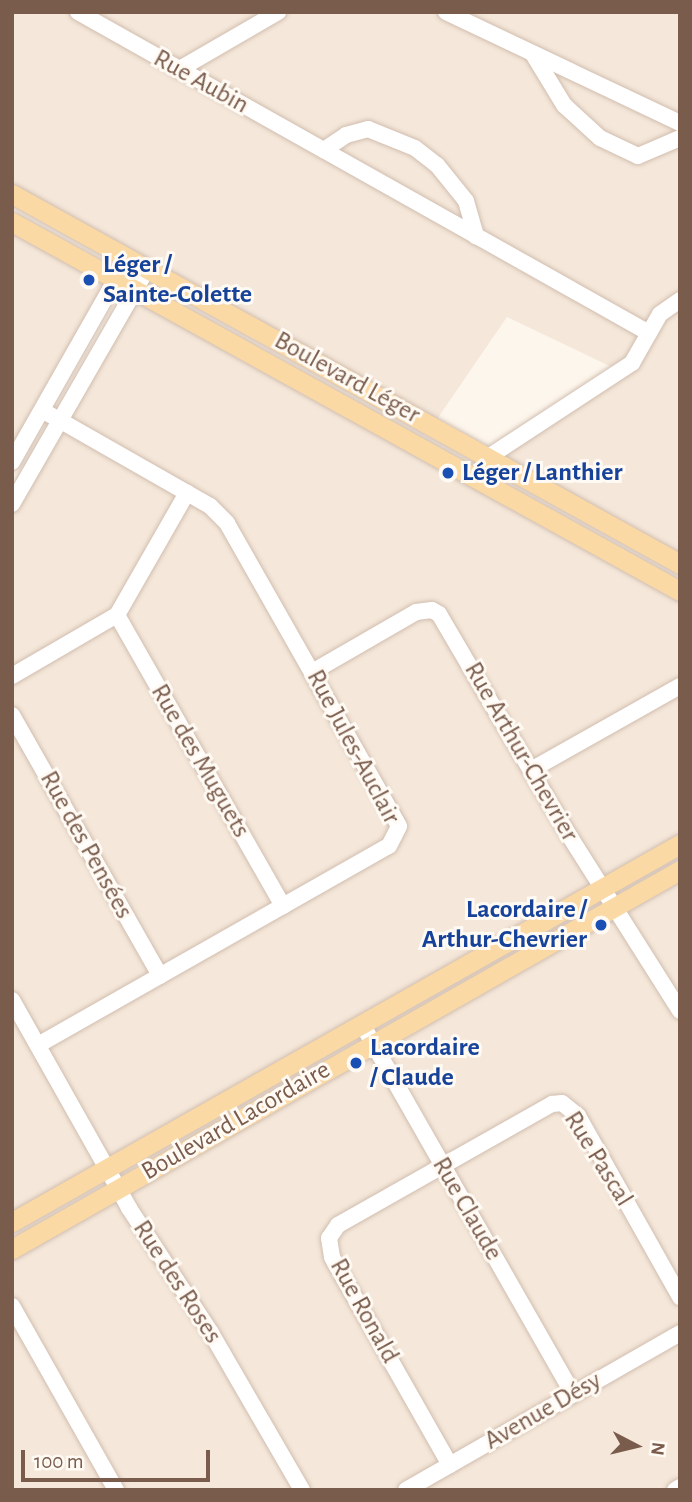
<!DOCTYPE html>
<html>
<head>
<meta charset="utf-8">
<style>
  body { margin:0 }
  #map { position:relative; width:692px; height:1502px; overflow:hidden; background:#fdf6ec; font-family:"Alegreya Sans",sans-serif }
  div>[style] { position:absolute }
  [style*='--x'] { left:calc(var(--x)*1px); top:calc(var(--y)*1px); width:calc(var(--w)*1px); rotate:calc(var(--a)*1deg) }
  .residential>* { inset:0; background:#f5e8da }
  .roads { filter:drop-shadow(0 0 2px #d1beb0) drop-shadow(0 0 2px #d1beb0) }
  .minor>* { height:16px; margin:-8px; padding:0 8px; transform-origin:8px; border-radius:8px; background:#fff }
  .major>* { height:19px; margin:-9.5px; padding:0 9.5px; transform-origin:9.5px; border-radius:9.5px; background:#fbd9a5 }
  .dots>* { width:19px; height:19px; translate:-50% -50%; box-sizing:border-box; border:4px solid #fffaf3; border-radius:50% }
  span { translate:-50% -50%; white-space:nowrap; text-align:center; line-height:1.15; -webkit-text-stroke:6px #fffaf3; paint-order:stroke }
  .street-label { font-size:26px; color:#7a5c4d }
  .transit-label { font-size:26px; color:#164399; font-weight:700 }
  .left { translate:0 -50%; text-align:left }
  .right { translate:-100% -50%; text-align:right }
  .frame { position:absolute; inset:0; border:14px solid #7a5c4d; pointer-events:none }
  .north { position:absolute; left:601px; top:1411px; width:70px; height:70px; -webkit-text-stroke:5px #fffaf3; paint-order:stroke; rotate:97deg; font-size:19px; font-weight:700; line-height:28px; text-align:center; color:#7a5c4d }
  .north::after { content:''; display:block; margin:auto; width:24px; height:32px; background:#7a5c4d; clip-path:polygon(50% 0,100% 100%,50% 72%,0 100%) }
  .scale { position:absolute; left:21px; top:1450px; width:189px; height:32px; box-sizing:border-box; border:4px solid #7a5c4d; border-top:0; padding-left:9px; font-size:21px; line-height:24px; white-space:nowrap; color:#7a5c4d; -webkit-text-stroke:5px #fffaf3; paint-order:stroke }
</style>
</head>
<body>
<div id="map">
  <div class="residential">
    <i style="clip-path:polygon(12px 12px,680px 12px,680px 564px,490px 456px,620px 371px,507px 317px,433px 425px,12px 193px)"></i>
    <i style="clip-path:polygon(12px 222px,116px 280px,12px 446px)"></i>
    <i style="clip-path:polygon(135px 291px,680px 591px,680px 844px,12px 1222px,12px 492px)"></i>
    <i style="clip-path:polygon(680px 869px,680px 1490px,12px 1490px,12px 1245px)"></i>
  </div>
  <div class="roads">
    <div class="minor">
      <i style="--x:78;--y:12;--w:655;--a:29.34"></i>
      <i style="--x:446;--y:12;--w:259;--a:25.4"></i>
      <i style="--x:533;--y:54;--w:60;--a:58.7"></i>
      <i style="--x:564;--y:105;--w:49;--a:42.5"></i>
      <i style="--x:600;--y:138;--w:42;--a:25.3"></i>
      <i style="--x:638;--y:156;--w:46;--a:-23.2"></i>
      <i style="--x:178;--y:70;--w:116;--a:-30.1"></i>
      <i style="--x:324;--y:150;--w:27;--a:-34"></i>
      <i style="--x:346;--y:135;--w:23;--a:-15"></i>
      <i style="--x:368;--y:129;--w:51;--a:22"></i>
      <i style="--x:415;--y:148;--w:28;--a:38"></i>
      <i style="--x:437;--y:165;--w:46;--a:51.1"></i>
      <i style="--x:466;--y:201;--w:37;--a:74"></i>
      <i style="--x:12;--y:462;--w:235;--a:-60.4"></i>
      <i style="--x:477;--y:477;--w:25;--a:-58"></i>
      <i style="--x:490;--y:456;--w:170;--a:-33.2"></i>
      <i style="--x:632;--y:363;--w:56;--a:-60.3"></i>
      <i style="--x:660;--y:314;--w:24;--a:-35"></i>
      <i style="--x:12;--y:504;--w:271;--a:-60.1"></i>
      <i style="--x:117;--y:615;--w:335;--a:60.3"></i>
      <i style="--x:314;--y:671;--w:118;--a:-30"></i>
      <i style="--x:416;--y:612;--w:16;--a:-7"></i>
      <i style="--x:432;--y:610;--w:8;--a:30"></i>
      <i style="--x:439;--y:614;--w:249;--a:59.6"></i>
      <i style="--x:565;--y:829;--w:215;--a:57.7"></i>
      <i style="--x:12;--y:676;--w:121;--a:-30.2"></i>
      <i style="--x:117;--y:615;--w:141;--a:-60.2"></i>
      <i style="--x:12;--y:715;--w:300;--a:60.4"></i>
      <i style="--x:531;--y:770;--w:171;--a:-29.4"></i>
      <i style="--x:12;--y:1000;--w:239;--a:60.6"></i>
      <i style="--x:129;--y:1208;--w:149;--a:56.7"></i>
      <i style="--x:211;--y:1333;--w:181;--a:59.9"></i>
      <i style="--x:362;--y:1024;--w:426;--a:60.3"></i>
      <i style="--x:38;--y:1045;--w:403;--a:-29.6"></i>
      <i style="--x:389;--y:846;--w:22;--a:-63"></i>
      <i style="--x:399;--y:826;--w:348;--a:-119.6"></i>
      <i style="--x:227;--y:523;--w:24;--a:-135"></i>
      <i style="--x:210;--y:506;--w:193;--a:-150.3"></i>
      <i style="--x:12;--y:1306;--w:211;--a:60.5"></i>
      <i style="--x:450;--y:1465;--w:239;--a:-119.6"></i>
      <i style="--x:332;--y:1257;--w:19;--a:-99"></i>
      <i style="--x:329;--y:1238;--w:16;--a:-55"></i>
      <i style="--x:338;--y:1225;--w:246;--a:-29.5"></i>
      <i style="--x:552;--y:1104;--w:10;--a:-6"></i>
      <i style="--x:562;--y:1103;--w:21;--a:39"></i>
      <i style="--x:578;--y:1116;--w:208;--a:60.6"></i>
      <i style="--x:406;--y:1490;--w:316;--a:-29.8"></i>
      <i style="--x:675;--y:1490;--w:6;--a:-31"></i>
    </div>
    <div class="major">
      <i style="--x:12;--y:194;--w:764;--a:28.98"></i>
      <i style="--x:12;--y:222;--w:763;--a:28.92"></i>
      <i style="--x:12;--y:1222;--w:768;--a:-29.5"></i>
      <i style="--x:12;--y:1249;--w:768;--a:-29.57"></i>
    </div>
  </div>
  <div class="dots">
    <i style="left:89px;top:280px;background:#1a4fb4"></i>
    <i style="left:448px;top:473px;background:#1a4fb4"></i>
    <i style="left:601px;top:925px;background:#1a4fb4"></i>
    <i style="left:356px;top:1063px;background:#1a4fb4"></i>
  </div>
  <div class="street-label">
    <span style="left:201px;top:82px;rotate:29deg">Rue Aubin</span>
    <span style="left:347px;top:378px;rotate:29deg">Boulevard Léger</span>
    <span style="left:353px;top:747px;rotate:62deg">Rue Jules-Auclair</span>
    <span style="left:521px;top:752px;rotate:60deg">Rue Arthur-Chevrier</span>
    <span style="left:200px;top:761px;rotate:60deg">Rue des Muguets</span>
    <span style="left:86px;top:845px;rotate:61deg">Rue des Pensées</span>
    <span style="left:236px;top:1121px;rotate:-30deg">Boulevard Lacordaire</span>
    <span style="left:598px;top:1159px;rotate:58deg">Rue Pascal</span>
    <span style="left:467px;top:1209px;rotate:60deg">Rue Claude</span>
    <span style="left:177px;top:1282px;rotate:57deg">Rue des Roses</span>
    <span style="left:364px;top:1311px;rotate:61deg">Rue Ronald</span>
    <span style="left:543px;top:1411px;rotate:-30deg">Avenue Désy</span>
  </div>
  <div class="transit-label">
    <span class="left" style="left:103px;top:280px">Léger /<br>Sainte-Colette</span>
    <span class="left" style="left:462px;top:473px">Léger / Lanthier</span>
    <span class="right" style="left:587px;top:925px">Lacordaire /<br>Arthur-Chevrier</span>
    <span class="left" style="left:370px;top:1063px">Lacordaire<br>/ Claude</span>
  </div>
  <div class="frame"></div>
  <div class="north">N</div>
  <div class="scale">100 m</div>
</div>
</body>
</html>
